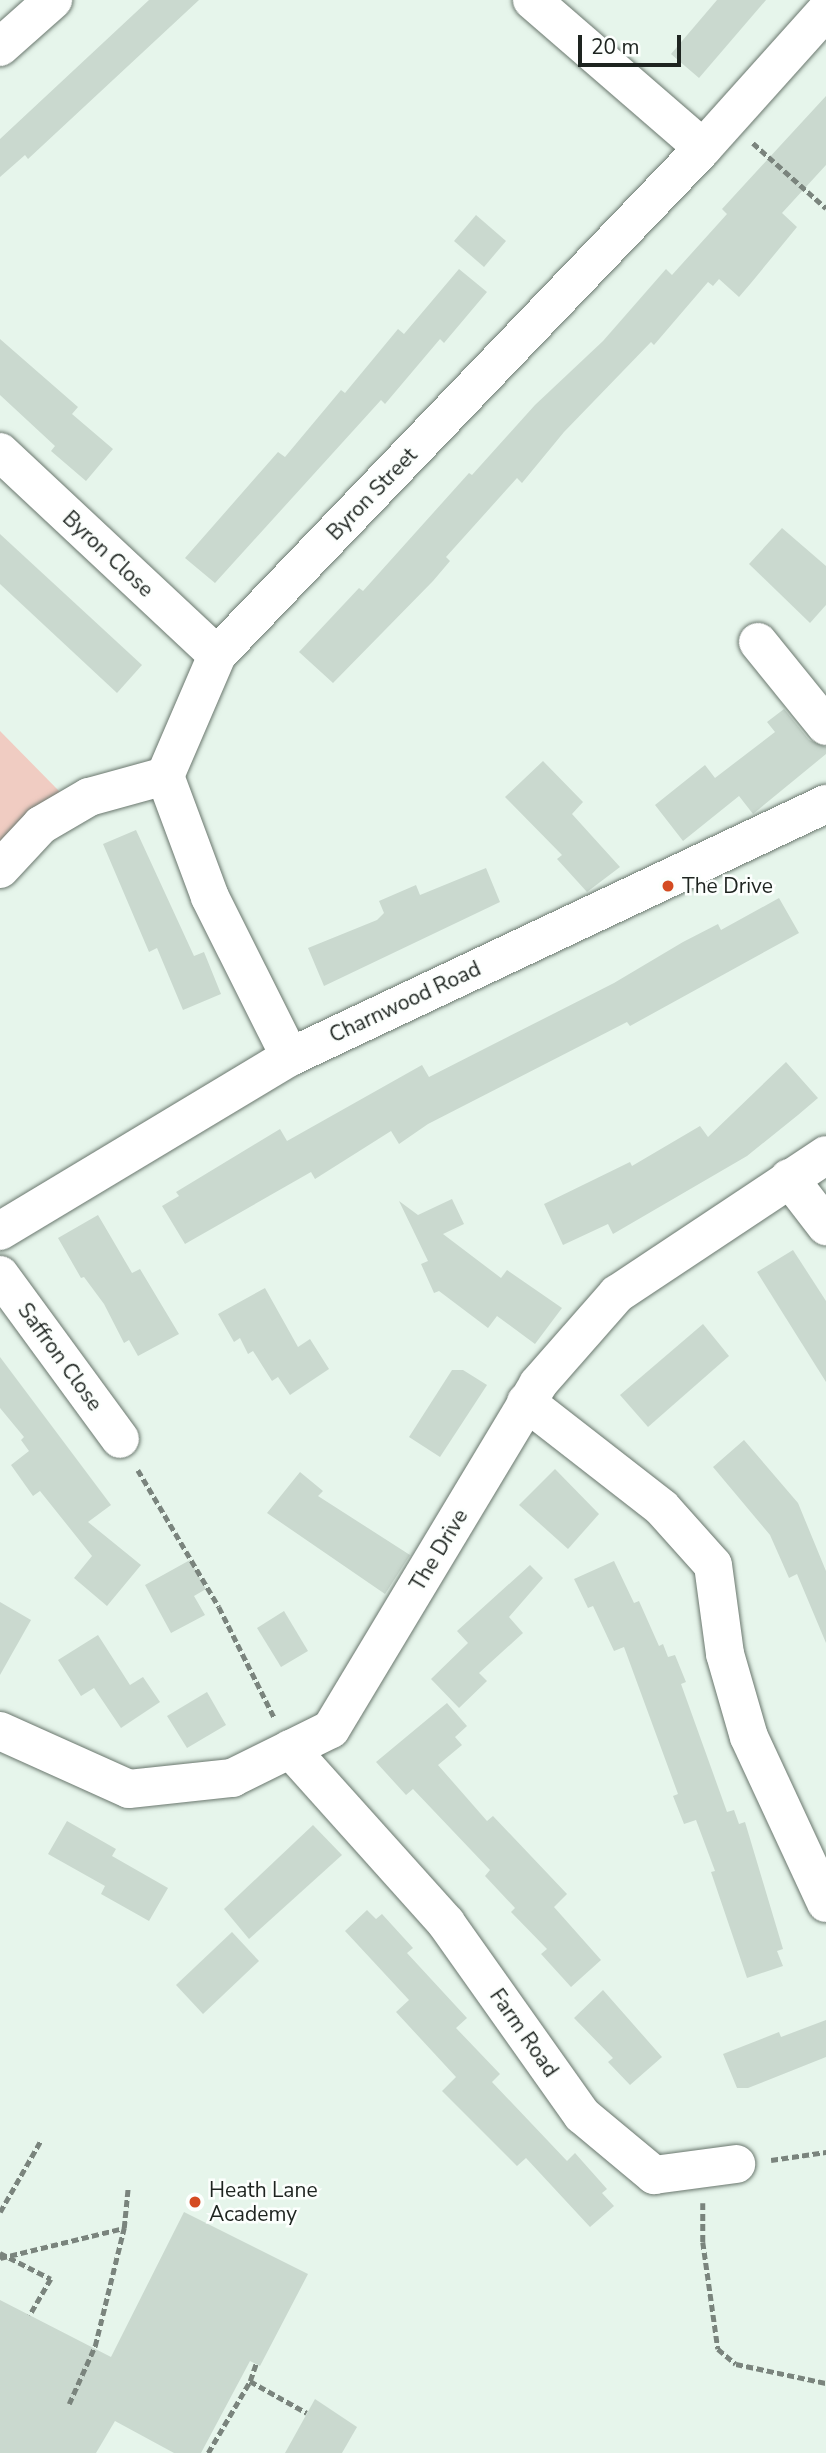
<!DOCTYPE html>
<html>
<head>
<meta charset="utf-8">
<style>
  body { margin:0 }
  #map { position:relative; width:826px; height:2453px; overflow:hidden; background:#e6f5eb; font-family:"Nunito Sans",sans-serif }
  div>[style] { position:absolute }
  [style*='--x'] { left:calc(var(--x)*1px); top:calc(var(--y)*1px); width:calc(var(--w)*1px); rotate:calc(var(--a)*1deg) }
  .green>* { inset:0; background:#f0ccc2 }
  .building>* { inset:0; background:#cad9cf }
  .path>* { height:4.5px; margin-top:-2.25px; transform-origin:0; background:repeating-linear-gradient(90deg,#7a847d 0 7px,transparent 0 10.5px) }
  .roads { filter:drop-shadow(0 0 2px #6a776e) drop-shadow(0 0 2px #6a776e) }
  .minor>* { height:38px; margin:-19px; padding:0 19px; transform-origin:19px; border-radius:19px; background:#fff }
  .dots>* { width:19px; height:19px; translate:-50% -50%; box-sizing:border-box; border:4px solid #fcfffd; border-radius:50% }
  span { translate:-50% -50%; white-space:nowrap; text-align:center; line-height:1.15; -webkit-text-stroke:5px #fcfffd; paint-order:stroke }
  .street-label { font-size:21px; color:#1e2420 }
  .poi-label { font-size:21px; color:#1e2420 }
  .left { translate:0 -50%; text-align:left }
  .scale { position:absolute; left:578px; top:35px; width:103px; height:32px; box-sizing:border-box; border:4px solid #1e2420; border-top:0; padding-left:9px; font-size:21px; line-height:24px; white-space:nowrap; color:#1e2420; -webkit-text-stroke:5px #fcfffd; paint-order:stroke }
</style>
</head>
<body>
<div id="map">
  <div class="green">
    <i style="clip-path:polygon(0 731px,60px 792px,0 853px)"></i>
  </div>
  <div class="building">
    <i style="clip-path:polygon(149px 0,199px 0,28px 159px,25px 155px,0 177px,0 139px)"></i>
    <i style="clip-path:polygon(717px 0,766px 0,699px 78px,671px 54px)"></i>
    <i style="clip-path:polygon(826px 96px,826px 165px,782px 213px,797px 227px,751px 283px,739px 297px,719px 279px,713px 286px,708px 282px,654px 345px,651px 342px,564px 432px,522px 483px,517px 478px,446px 557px,450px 561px,433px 581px,333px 683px,299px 652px,359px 588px,363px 591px,469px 473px,472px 475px,535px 405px,603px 341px,666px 269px,672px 275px,727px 214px,722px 209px)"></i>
    <i style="clip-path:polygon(476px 215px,506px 241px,484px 267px,454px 241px)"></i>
    <i style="clip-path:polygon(459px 269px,487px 292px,444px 343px,440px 339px,385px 404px,381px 400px,215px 583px,185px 558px,278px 452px,285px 457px,341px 390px,345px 393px,398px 329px,404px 334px)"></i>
    <i style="clip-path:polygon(0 339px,78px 407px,72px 414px,113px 449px,86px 481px,51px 451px,55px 446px,0 395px)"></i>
    <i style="clip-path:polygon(782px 528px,826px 566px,826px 605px,810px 623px,749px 564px)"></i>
    <i style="clip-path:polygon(0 534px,142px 665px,117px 693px,0 584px)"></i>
    <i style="clip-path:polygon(784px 709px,809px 740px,826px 747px,826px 754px,753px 814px,739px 796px,683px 841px,655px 805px,705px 765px,715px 778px,775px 732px,767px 722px)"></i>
    <i style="clip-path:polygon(543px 761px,583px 802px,572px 814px,620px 867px,587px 892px,557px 859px,562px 855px,505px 797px)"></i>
    <i style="clip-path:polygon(136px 830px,194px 956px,204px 952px,221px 994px,183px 1010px,157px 948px,149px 952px,103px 844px)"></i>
    <i style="clip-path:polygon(486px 868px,500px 902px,324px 986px,308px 948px,377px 920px,384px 913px,379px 901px,416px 885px,420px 895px)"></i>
    <i style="clip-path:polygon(779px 898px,799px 933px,630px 1026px,627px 1022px,428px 1124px,399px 1144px,391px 1131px,315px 1179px,311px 1172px,185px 1244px,162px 1206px,179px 1196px,176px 1192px,280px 1129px,287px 1141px,422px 1065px,429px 1077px,614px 983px,683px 942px,718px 924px,721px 930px)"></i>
    <i style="clip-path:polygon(786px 1062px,818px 1098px,798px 1115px,747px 1156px,613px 1234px,608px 1224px,563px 1245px,544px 1204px,630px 1162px,632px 1166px,700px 1126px,708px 1137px)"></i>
    <i style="clip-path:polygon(452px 1199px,464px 1224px,443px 1234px,501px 1278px,507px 1270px,562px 1308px,535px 1344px,497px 1316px,488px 1328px,439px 1291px,434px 1293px,421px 1264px,428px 1261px,399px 1201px,418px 1215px)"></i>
    <i style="clip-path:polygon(98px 1215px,132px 1273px,140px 1269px,179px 1334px,138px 1356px,129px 1340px,124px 1343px,104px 1304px,84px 1277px,81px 1278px,58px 1238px)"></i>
    <i style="clip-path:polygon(793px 1250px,826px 1301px,826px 1382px,757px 1272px)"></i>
    <i style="clip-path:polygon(265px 1288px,298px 1347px,310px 1339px,329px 1369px,290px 1395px,278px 1377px,272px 1381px,253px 1351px,248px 1354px,240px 1338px,234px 1342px,218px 1314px)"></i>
    <i style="clip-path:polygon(703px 1324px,729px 1356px,648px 1427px,620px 1395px)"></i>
    <i style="clip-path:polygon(0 1357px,111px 1505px,88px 1522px,141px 1565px,107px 1606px,74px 1578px,92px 1556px,40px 1491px,33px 1496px,11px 1465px,29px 1451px,21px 1440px,24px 1437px,0 1408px)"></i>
    <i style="clip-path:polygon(452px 1370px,463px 1370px,487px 1385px,440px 1457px,409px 1437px)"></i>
    <i style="clip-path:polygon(744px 1440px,798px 1503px,826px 1571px,826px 1643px,797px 1574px,789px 1578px,770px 1535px,713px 1467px)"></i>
    <i style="clip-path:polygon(555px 1469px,599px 1514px,568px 1549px,519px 1505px)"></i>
    <i style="clip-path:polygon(300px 1472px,323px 1491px,318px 1496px,410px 1555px,385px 1594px,267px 1513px)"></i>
    <i style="clip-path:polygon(190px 1560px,206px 1589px,194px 1596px,205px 1615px,171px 1633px,145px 1585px)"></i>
    <i style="clip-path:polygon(614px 1561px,634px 1603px,639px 1601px,659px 1646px,663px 1644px,668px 1657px,675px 1655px,686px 1682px,681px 1684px,727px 1812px,734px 1810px,739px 1824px,745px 1822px,783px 1949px,777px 1951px,783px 1966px,747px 1978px,711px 1872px,715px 1871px,696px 1820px,684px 1824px,673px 1796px,678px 1794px,624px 1647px,614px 1651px,593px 1606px,588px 1608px,574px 1579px)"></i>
    <i style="clip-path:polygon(530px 1565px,543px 1578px,509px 1617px,523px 1633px,479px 1673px,487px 1681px,459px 1708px,431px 1679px,468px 1643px,457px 1631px)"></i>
    <i style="clip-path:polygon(0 1602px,31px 1620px,0 1675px)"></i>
    <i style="clip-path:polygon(284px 1611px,308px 1651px,281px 1667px,257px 1628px)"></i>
    <i style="clip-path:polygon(98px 1635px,130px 1685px,143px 1677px,160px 1702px,121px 1728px,94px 1688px,81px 1696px,58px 1660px)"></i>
    <i style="clip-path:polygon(207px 1692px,226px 1725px,187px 1748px,167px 1716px)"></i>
    <i style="clip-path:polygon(447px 1703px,467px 1726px,455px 1737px,462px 1745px,438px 1765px,487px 1821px,493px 1816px,567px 1894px,554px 1907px,601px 1960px,571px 1987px,541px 1954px,547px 1949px,511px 1912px,515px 1908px,485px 1876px,490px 1870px,413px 1789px,406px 1795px,376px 1762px)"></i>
    <i style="clip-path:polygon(67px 1821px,116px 1849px,112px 1856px,168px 1888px,149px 1921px,101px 1894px,105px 1886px,48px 1854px)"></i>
    <i style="clip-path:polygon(313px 1825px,342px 1855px,249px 1939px,224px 1909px)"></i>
    <i style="clip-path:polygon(367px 1910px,376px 1919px,382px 1914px,413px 1948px,407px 1953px,467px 2018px,456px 2028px,500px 2074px,492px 2082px,567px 2161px,575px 2153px,607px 2189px,602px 2193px,614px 2206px,590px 2227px,526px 2158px,517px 2166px,442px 2091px,456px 2077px,396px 2012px,409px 2000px,345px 1931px)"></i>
    <i style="clip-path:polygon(232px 1932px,259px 1961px,203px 2014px,176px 1985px)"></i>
    <i style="clip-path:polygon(603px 1990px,662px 2057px,630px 2085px,608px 2062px,613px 2058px,574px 2018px)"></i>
    <i style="clip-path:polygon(826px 2020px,826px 2057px,748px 2088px,737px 2088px,723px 2054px,779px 2032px,781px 2037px)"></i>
    <i style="clip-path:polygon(184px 2212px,308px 2274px,260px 2366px,250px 2361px,201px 2453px,174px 2453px,115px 2421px,96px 2453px,0 2453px,0 2300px,111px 2357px)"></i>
    <i style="clip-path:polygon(315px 2399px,357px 2427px,342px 2453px,285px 2453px)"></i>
  </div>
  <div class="path">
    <i style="--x:753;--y:143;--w:98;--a:41.7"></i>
    <i style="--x:138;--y:1470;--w:159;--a:59.4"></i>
    <i style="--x:219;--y:1607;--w:123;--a:63.4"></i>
    <i style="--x:771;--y:2160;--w:56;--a:-8.3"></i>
    <i style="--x:703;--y:2203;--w:39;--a:90"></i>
    <i style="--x:703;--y:2242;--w:108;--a:82"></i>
    <i style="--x:718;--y:2349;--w:23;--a:40"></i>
    <i style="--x:736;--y:2364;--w:92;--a:11.9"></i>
    <i style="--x:0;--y:2212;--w:83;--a:-60.3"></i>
    <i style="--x:0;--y:2253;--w:57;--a:27"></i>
    <i style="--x:51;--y:2279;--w:42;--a:120.3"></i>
    <i style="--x:0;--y:2258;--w:128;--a:-13.6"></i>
    <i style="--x:124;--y:2228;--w:41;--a:-84.4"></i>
    <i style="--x:250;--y:2381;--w:18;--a:-71"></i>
    <i style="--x:69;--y:2404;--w:64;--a:-65.9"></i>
    <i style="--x:95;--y:2346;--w:122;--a:-76.2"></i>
    <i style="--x:208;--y:2453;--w:83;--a:-59.7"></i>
    <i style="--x:250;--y:2381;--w:65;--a:29.3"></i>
  </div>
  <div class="roads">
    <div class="minor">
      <i style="--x:532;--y:0;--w:226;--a:40.9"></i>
      <i style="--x:0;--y:47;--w:71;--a:-41.6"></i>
      <i style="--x:0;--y:452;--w:297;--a:43.1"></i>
      <i style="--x:758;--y:642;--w:108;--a:51"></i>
      <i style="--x:0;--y:869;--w:60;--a:-47"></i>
      <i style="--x:41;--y:825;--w:56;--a:-30.3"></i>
      <i style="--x:89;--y:797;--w:79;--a:-15.4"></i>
      <i style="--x:290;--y:1057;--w:179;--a:-116.6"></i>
      <i style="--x:210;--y:897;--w:129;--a:-110.4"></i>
      <i style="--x:165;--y:776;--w:132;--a:-66.7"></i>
      <i style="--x:217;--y:655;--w:702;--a:-46.21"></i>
      <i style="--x:703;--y:148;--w:184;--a:-48.1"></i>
      <i style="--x:789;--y:1178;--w:61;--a:52.4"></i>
      <i style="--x:0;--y:1231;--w:338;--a:-31"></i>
      <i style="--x:290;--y:1057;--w:593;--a:-25.27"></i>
      <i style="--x:0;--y:1275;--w:203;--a:53.8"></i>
      <i style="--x:526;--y:1402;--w:172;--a:37.9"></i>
      <i style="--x:662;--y:1508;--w:76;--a:48.2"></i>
      <i style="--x:713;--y:1565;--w:90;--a:82.3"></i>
      <i style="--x:725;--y:1654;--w:86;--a:73.9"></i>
      <i style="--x:749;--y:1737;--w:183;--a:65.1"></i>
      <i style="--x:0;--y:1731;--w:141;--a:24.2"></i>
      <i style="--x:129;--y:1789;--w:104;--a:-6.1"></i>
      <i style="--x:232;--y:1778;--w:110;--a:-26.3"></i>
      <i style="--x:331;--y:1729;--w:402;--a:-59"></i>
      <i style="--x:538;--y:1384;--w:120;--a:-48.7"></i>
      <i style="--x:617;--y:1294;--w:251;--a:-33.6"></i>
      <i style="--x:290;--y:1749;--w:234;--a:48.1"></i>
      <i style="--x:446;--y:1923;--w:235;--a:54.7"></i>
      <i style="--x:582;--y:2115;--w:94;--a:39.8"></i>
      <i style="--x:654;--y:2175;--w:83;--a:-7.6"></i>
    </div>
  </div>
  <div class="dots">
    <i style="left:668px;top:886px;background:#d44b22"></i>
    <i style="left:195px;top:2202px;background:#d44b22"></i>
  </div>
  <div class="street-label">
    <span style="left:372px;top:494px;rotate:-46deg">Byron Street</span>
    <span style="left:108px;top:554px;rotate:43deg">Byron Close</span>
    <span style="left:405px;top:1002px;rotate:-25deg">Charnwood Road</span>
    <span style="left:60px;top:1357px;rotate:54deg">Saffron Close</span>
    <span style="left:439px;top:1550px;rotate:-59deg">The Drive</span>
    <span style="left:524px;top:2033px;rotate:55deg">Farm Road</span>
  </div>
  <div class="poi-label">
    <span class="left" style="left:682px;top:886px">The Drive</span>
    <span class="left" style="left:209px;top:2202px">Heath Lane<br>Academy</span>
  </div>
  <div class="scale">20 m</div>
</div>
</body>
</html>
